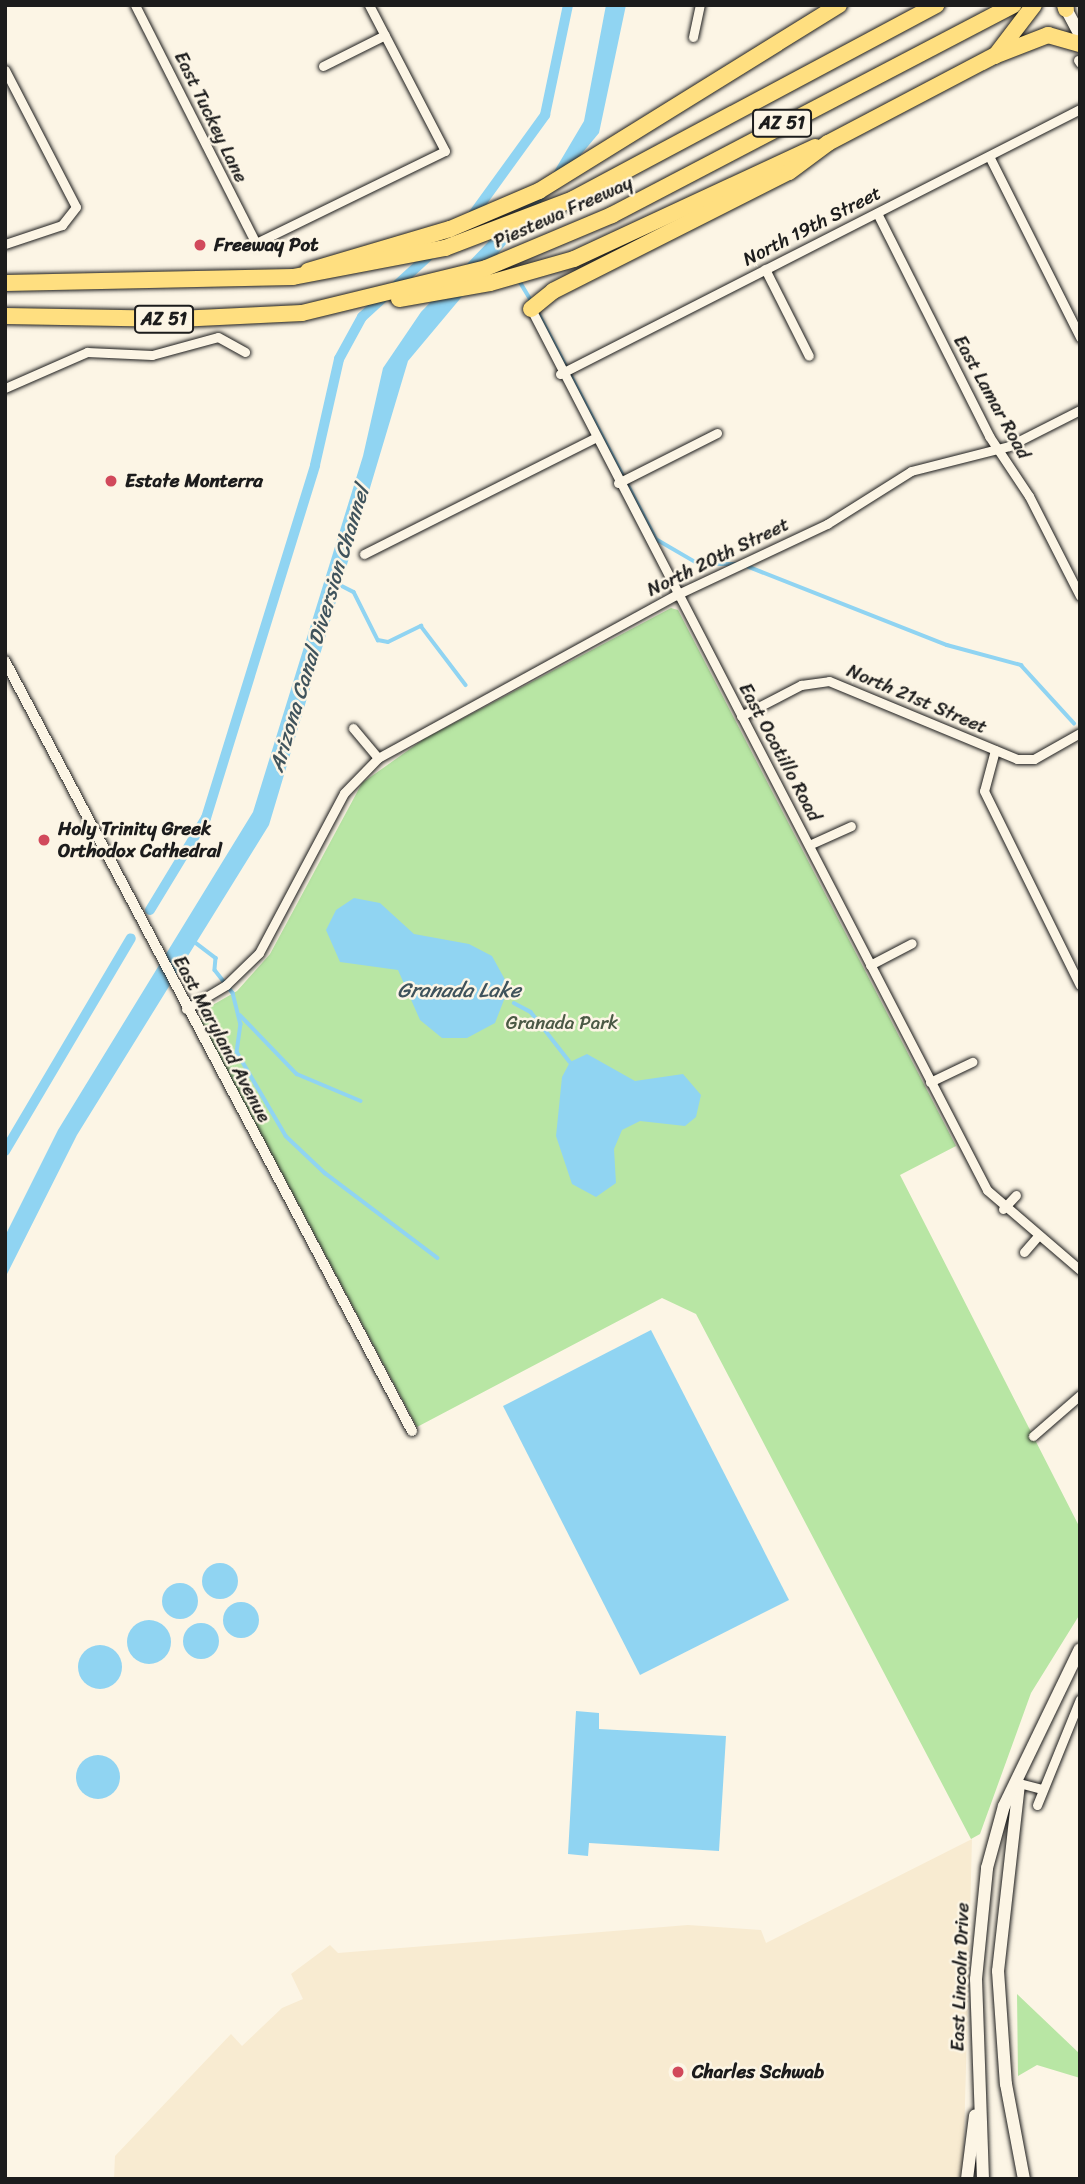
<!DOCTYPE html>
<html>
<head>
<meta charset="utf-8">
<style>
  body { margin:0 }
  #map { position:relative; width:1085px; height:2184px; overflow:hidden; background:#fcf5e5; font-family:Sriracha,sans-serif }
  div>[style] { position:absolute }
  [style*='--x'] { left:calc(var(--x)*1px); top:calc(var(--y)*1px); width:calc(var(--w)*1px); rotate:calc(var(--a)*1deg) }
  .built>* { inset:0; background:#f8ebd1 }
  .green>* { inset:0; background:#b8e6a4 }
  .water>* { inset:0; background:#90d4f2 }
  .round { border-radius:50% }
  .stream>* { height:3.5px; margin:-1.75px; padding:0 1.75px; transform-origin:1.75px; border-radius:1.75px; background:#90d4f2 }
  .canal>* { height:10px; margin:-5px; padding:0 5px; transform-origin:5px; border-radius:5px; background:#90d4f2 }
  .roads { filter:drop-shadow(0 0 2px #1c1c1c) drop-shadow(0 0 2px #1c1c1c) }
  .minor>* { height:9px; margin:-4.5px; padding:0 4.5px; transform-origin:4.5px; border-radius:4.5px; background:#fcf5e5 }
  .tertiary>* { height:10px; margin:-5px; padding:0 5px; transform-origin:5px; border-radius:5px; background:#fcf5e5 }
  .secondary>* { height:12px; margin:-6px; padding:0 6px; transform-origin:6px; border-radius:6px; background:#fcf5e5 }
  .motorway>* { height:16px; margin:-8px; padding:0 8px; transform-origin:8px; border-radius:8px; background:#ffdf80 }
  .dots>* { width:19px; height:19px; translate:-50% -50%; box-sizing:border-box; border:4px solid #fcf5e5; border-radius:50% }
  span { translate:-50% -50%; white-space:nowrap; text-align:center; line-height:1.15; -webkit-text-stroke:5px #fcf5e5; paint-order:stroke }
  .shield-label span { padding:2px 5px; background:#fcf5e5; border:2px solid; border-radius:5px; -webkit-text-stroke-width:0 }
  .shield-label { font-size:18px; color:#1c1c1c; font-weight:700 }
  .street-label { font-size:19px; color:#1c1c1c }
  .poi-label { font-size:19px; color:#1c1c1c; font-weight:700 }
  .left { translate:0 -50%; text-align:left }
  .park-label { font-size:19px; color:#4b5945 }
  .water-label { font-size:21px; color:#3f535c; font-style:italic }
  .frame { position:absolute; inset:0; border:7px solid #1c1c1c; pointer-events:none }
</style>
</head>
<body>
<div id="map">
  <div class="built">
    <i style="clip-path:polygon(972px 1839px,963px 2179px,114px 2179px,115px 2156px,231px 2034px,242px 2046px,282px 2008px,303px 1999px,291px 1974px,330px 1945px,338px 1953px,688px 1925px,761px 1930px,766px 1943px)"></i>
  </div>
  <div class="green">
    <i style="clip-path:polygon(671px 608px,678px 610px,956px 1146px,900px 1175px,1080px 1528px,1080px 1614px,1031px 1693px,980px 1834px,971px 1839px,696px 1314px,662px 1298px,417px 1427px,201px 1021px,204px 1010px,237px 991px,270px 954px,362px 783px,424px 739px)"></i>
    <i style="clip-path:polygon(1017px 1994px,1080px 2054px,1080px 2078px,1037px 2065px,1018px 2076px)"></i>
  </div>
  <div class="water">
    <i style="clip-path:polygon(606px 5px,626px 5px,599px 133px,408px 361px,269px 825px,77px 1135px,5px 1278px,5px 1236px,58px 1130px,253px 812px,363px 456px,383px 368px,421px 312px,552px 175px,584px 121px)"></i>
    <i style="clip-path:polygon(354px 898px,380px 903px,414px 934px,469px 944px,492px 956px,509px 987px,495px 1023px,467px 1038px,442px 1038px,420px 1020px,398px 970px,340px 962px,326px 930px,336px 910px)"></i>
    <i style="clip-path:polygon(587px 1054px,635px 1081px,683px 1074px,701px 1095px,696px 1117px,685px 1126px,640px 1121px,622px 1130px,614px 1149px,616px 1183px,596px 1197px,572px 1184px,556px 1136px,562px 1077px,570px 1062px)"></i>
    <i style="clip-path:polygon(651px 1330px,789px 1600px,640px 1675px,503px 1406px)"></i>
    <i class="round" style="left:202px;top:1563px;width:36px;height:36px"></i>
    <i class="round" style="left:162px;top:1583px;width:36px;height:36px"></i>
    <i class="round" style="left:223px;top:1602px;width:36px;height:36px"></i>
    <i class="round" style="left:127px;top:1620px;width:44px;height:44px"></i>
    <i class="round" style="left:183px;top:1623px;width:36px;height:36px"></i>
    <i class="round" style="left:78px;top:1645px;width:44px;height:44px"></i>
    <i style="clip-path:polygon(576px 1711px,599px 1713px,599px 1729px,726px 1736px,719px 1851px,589px 1843px,588px 1856px,568px 1854px)"></i>
    <i class="round" style="left:76px;top:1755px;width:44px;height:44px"></i>
  </div>
  <div class="stream">
    <i style="--x:519;--y:280;--w:27;--a:59"></i>
    <i style="--x:537;--y:310;--w:258;--a:62.5"></i>
    <i style="--x:656;--y:539;--w:50;--a:30.2"></i>
    <i style="--x:699;--y:564;--w:37;--a:0"></i>
    <i style="--x:744;--y:565;--w:218;--a:21.5"></i>
    <i style="--x:947;--y:645;--w:77;--a:15.1"></i>
    <i style="--x:1021;--y:665;--w:79;--a:47.6"></i>
    <i style="--x:342;--y:586;--w:13;--a:27"></i>
    <i style="--x:354;--y:592;--w:54;--a:63.4"></i>
    <i style="--x:378;--y:640;--w:10;--a:11"></i>
    <i style="--x:388;--y:642;--w:37;--a:-26"></i>
    <i style="--x:421;--y:626;--w:74;--a:52.7"></i>
    <i style="--x:192;--y:940;--w:30;--a:37"></i>
    <i style="--x:216;--y:958;--w:12;--a:95"></i>
    <i style="--x:215;--y:970;--w:29;--a:52"></i>
    <i style="--x:233;--y:993;--w:32;--a:76"></i>
    <i style="--x:241;--y:1024;--w:28;--a:98"></i>
    <i style="--x:237;--y:1052;--w:97;--a:59.7"></i>
    <i style="--x:286;--y:1136;--w:54;--a:43.5"></i>
    <i style="--x:325;--y:1173;--w:141;--a:37"></i>
    <i style="--x:514;--y:1003;--w:19;--a:28"></i>
    <i style="--x:531;--y:1012;--w:63;--a:52"></i>
    <i style="--x:240;--y:1015;--w:82;--a:46"></i>
    <i style="--x:297;--y:1074;--w:69;--a:22.9"></i>
  </div>
  <div class="canal">
    <i style="--x:472;--y:216;--w:125;--a:-54.1"></i>
    <i style="--x:545;--y:115;--w:112;--a:-78.2"></i>
    <i style="--x:150;--y:910;--w:108;--a:-58.7"></i>
    <i style="--x:206;--y:818;--w:369;--a:-72.8"></i>
    <i style="--x:315;--y:465;--w:109;--a:-77.2"></i>
    <i style="--x:339;--y:359;--w:48;--a:-61.3"></i>
    <i style="--x:362;--y:317;--w:98;--a:-42.5"></i>
    <i style="--x:5;--y:1151;--w:247;--a:-59.4"></i>
  </div>
  <div class="roads">
    <div class="minor">
      <i style="--x:135;--y:5;--w:267;--a:63.1"></i>
      <i style="--x:256;--y:243;--w:210;--a:-26"></i>
      <i style="--x:445;--y:151;--w:165;--a:-117.5"></i>
      <i style="--x:693;--y:37;--w:33;--a:-78"></i>
      <i style="--x:1078;--y:60;--w:4;--a:56"></i>
      <i style="--x:323;--y:66;--w:69;--a:-26.6"></i>
      <i style="--x:5;--y:70;--w:154;--a:62.6"></i>
      <i style="--x:76;--y:207;--w:23;--a:128"></i>
      <i style="--x:62;--y:225;--w:60;--a:161.6"></i>
      <i style="--x:989;--y:156;--w:203;--a:63.3"></i>
      <i style="--x:877;--y:213;--w:250;--a:63.3"></i>
      <i style="--x:989;--y:436;--w:72;--a:56.3"></i>
      <i style="--x:1029;--y:496;--w:112;--a:63"></i>
      <i style="--x:765;--y:269;--w:97;--a:63.2"></i>
      <i style="--x:531;--y:309;--w:992;--a:62.63"></i>
      <i style="--x:987;--y:1190;--w:123;--a:40.7"></i>
      <i style="--x:560;--y:374;--w:584;--a:-27"></i>
      <i style="--x:5;--y:388;--w:90;--a:-23.7"></i>
      <i style="--x:87;--y:352;--w:65;--a:2.6"></i>
      <i style="--x:152;--y:355;--w:68;--a:-15.3"></i>
      <i style="--x:218;--y:337;--w:31;--a:29"></i>
      <i style="--x:618;--y:483;--w:111;--a:-26.8"></i>
      <i style="--x:364;--y:554;--w:258;--a:-26.7"></i>
      <i style="--x:741;--y:716;--w:68;--a:-27.3"></i>
      <i style="--x:801;--y:685;--w:28;--a:-8"></i>
      <i style="--x:829;--y:681;--w:204;--a:22.5"></i>
      <i style="--x:1017;--y:759;--w:17;--a:0"></i>
      <i style="--x:1034;--y:759;--w:53;--a:-29.5"></i>
      <i style="--x:353;--y:728;--w:39;--a:50"></i>
      <i style="--x:995;--y:750;--w:42;--a:105"></i>
      <i style="--x:984;--y:791;--w:216;--a:63.7"></i>
      <i style="--x:809;--y:845;--w:46;--a:-24.3"></i>
      <i style="--x:870;--y:965;--w:47;--a:-27.6"></i>
      <i style="--x:186;--y:1009;--w:47;--a:-31"></i>
      <i style="--x:226;--y:985;--w:46;--a:-44.1"></i>
      <i style="--x:259;--y:953;--w:181;--a:-62"></i>
      <i style="--x:344;--y:793;--w:49;--a:-45.8"></i>
      <i style="--x:378;--y:758;--w:340;--a:-28.7"></i>
      <i style="--x:676;--y:595;--w:167;--a:-25.2"></i>
      <i style="--x:827;--y:524;--w:99;--a:-32.2"></i>
      <i style="--x:911;--y:471;--w:101;--a:-14.3"></i>
      <i style="--x:1009;--y:446;--w:80;--a:-26.9"></i>
      <i style="--x:930;--y:1082;--w:47;--a:-25.5"></i>
      <i style="--x:1003;--y:1209;--w:19;--a:-47"></i>
      <i style="--x:1024;--y:1252;--w:20;--a:-49"></i>
      <i style="--x:1033;--y:1436;--w:62;--a:-41.1"></i>
      <i style="--x:1019;--y:1783;--w:24;--a:15"></i>
      <i style="--x:1037;--y:1805;--w:114;--a:-67.9"></i>
    </div>
    <div class="tertiary">
      <i style="--x:5;--y:661;--w:871;--a:62.14"></i>
    </div>
    <div class="secondary">
      <i style="--x:1064;--y:5;--w:34;--a:62"></i>
      <i style="--x:1019;--y:1784;--w:188;--a:96.4"></i>
      <i style="--x:998;--y:1971;--w:113;--a:86"></i>
      <i style="--x:1006;--y:2084;--w:97;--a:79.3"></i>
      <i style="--x:967;--y:2179;--w:64;--a:-82.8"></i>
      <i style="--x:983;--y:2179;--w:200;--a:-92"></i>
      <i style="--x:976;--y:1979;--w:112;--a:-84.3"></i>
      <i style="--x:987;--y:1868;--w:64;--a:-74.7"></i>
      <i style="--x:1004;--y:1806;--w:174;--a:-64.2"></i>
    </div>
    <div class="motorway">
      <i style="--x:1065;--y:5;--w:4;--a:76"></i>
      <i style="--x:995;--y:56;--w:64;--a:-52.6"></i>
      <i style="--x:308;--y:271;--w:148;--a:-16.5"></i>
      <i style="--x:450;--y:229;--w:97;--a:-23.1"></i>
      <i style="--x:539;--y:191;--w:353;--a:-31.8"></i>
      <i style="--x:5;--y:283;--w:288;--a:-1.2"></i>
      <i style="--x:293;--y:277;--w:155;--a:-10.8"></i>
      <i style="--x:445;--y:248;--w:137;--a:-20.9"></i>
      <i style="--x:573;--y:199;--w:412;--a:-28.1"></i>
      <i style="--x:399;--y:299;--w:92;--a:-10"></i>
      <i style="--x:490;--y:283;--w:87;--a:-15.9"></i>
      <i style="--x:574;--y:259;--w:266;--a:-24.9"></i>
      <i style="--x:531;--y:309;--w:28;--a:-39"></i>
      <i style="--x:553;--y:291;--w:264;--a:-26.8"></i>
      <i style="--x:789;--y:172;--w:49;--a:-36.6"></i>
      <i style="--x:828;--y:143;--w:187;--a:-27.7"></i>
      <i style="--x:994;--y:56;--w:58;--a:-21.3"></i>
      <i style="--x:1048;--y:35;--w:33;--a:16"></i>
      <i style="--x:5;--y:316;--w:173;--a:1"></i>
      <i style="--x:178;--y:319;--w:124;--a:-2.8"></i>
      <i style="--x:302;--y:313;--w:189;--a:-13.7"></i>
      <i style="--x:486;--y:268;--w:137;--a:-22.8"></i>
      <i style="--x:612;--y:215;--w:453;--a:-27.6"></i>
    </div>
  </div>
  <div class="dots">
    <i style="left:200px;top:245px;background:#d1495b"></i>
    <i style="left:111px;top:481px;background:#d1495b"></i>
    <i style="left:44px;top:840px;background:#d1495b"></i>
    <i style="left:678px;top:2072px;background:#d1495b"></i>
  </div>
  <div class="shield-label">
    <span style="left:782px;top:123px">AZ 51</span>
    <span style="left:164px;top:319px">AZ 51</span>
  </div>
  <div class="street-label">
    <span style="left:211px;top:117px;rotate:64deg">East Tuckey Lane</span>
    <span style="left:563px;top:212px;rotate:-24deg">Piestewa Freeway</span>
    <span style="left:812px;top:226px;rotate:-27deg">North 19th Street</span>
    <span style="left:992px;top:397px;rotate:61deg">East Lamar Road</span>
    <span style="left:718px;top:557px;rotate:-26deg">North 20th Street</span>
    <span style="left:917px;top:699px;rotate:23deg">North 21st Street</span>
    <span style="left:780px;top:752px;rotate:62deg">East Ocotillo Road</span>
    <span style="left:222px;top:1039px;rotate:62deg">East Maryland Avenue</span>
    <span style="left:960px;top:1977px;rotate:-88deg">East Lincoln Drive</span>
  </div>
  <div class="poi-label">
    <span class="left" style="left:214px;top:245px">Freeway Pot</span>
    <span class="left" style="left:125px;top:481px">Estate Monterra</span>
    <span class="left" style="left:58px;top:840px">Holy Trinity Greek<br>Orthodox Cathedral</span>
    <span class="left" style="left:692px;top:2072px">Charles Schwab</span>
  </div>
  <div class="park-label">
    <span style="left:562px;top:1023px">Granada Park</span>
  </div>
  <div class="water-label">
    <span style="left:319px;top:629px;rotate:-73deg">Arizona Canal Diversion Channel</span>
    <span style="left:459px;top:990px">Granada Lake</span>
  </div>
  <div class="frame"></div>
</div>
</body>
</html>
